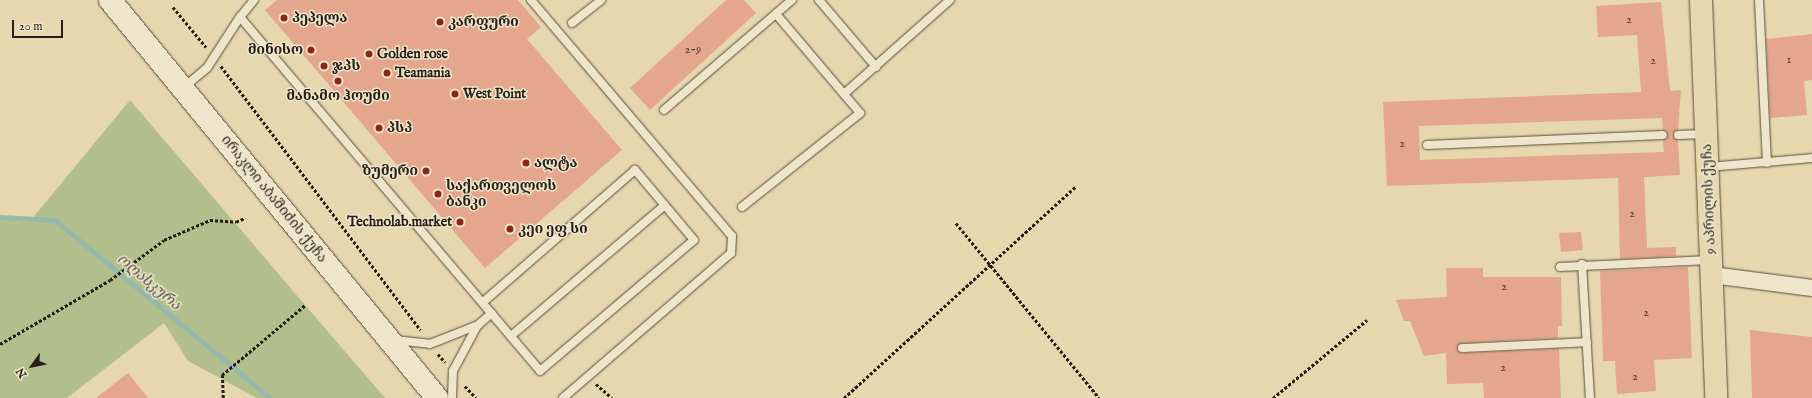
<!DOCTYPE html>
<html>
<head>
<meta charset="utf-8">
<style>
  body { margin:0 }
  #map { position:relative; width:1812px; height:398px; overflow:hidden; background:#e6d7af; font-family:"IM FELL English","Noto Serif Georgian",serif }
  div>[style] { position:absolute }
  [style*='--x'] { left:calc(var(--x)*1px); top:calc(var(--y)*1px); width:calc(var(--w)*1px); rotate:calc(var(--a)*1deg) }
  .green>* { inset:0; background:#b2bf8d }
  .stream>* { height:5px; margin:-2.5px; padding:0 2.5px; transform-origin:2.5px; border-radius:2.5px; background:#96b9ac }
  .building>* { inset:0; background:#e4a68c }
  .path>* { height:2.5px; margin-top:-1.25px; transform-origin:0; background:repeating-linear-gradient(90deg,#261f15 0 3px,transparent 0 5px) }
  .roads { filter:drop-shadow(0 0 1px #564d3c) drop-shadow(0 0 1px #564d3c) }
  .lane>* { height:8px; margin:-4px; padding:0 4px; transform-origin:4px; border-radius:4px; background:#efe5cb }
  .street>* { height:16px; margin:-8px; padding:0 8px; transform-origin:8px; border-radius:8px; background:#efe5cb }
  .secondary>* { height:22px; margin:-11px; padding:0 11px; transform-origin:11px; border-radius:11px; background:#efe5cb }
  .primary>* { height:22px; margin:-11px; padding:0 11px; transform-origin:11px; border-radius:11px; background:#e6d7af }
  .dots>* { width:11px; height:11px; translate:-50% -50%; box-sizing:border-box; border:2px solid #efe5cb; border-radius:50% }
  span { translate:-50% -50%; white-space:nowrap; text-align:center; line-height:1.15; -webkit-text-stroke:3px #efe5cb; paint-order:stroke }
  .number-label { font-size:12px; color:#564133 }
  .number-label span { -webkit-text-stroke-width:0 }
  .poi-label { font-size:14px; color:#261f15; font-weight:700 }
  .left { translate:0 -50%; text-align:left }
  .right { translate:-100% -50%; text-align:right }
  .street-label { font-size:14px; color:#261f15 }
  .water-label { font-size:15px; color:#484d42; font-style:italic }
  .north { position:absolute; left:12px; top:346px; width:40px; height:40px; -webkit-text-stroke:3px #efe5cb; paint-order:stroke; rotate:237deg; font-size:11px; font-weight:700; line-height:16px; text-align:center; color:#261f15 }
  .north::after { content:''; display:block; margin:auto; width:14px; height:18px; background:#261f15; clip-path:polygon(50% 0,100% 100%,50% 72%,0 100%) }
  .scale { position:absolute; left:12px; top:20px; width:51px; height:18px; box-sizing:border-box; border:2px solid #261f15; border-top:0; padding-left:5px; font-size:12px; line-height:14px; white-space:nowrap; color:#261f15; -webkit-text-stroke:3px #efe5cb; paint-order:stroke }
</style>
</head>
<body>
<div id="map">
  <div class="green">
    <i style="clip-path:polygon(130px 100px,305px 305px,385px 398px,257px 398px,188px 361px,164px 323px,67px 398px,0 398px,0 219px,31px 220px)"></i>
  </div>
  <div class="stream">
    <i style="--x:0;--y:217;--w:55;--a:3.1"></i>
    <i style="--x:55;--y:220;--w:279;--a:39.6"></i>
  </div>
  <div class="building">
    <i style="clip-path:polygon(277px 0,518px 0,541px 27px,527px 39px,622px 150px,485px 268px,265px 10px)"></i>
    <i style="clip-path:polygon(726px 0,744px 0,756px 13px,650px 110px,630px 88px)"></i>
    <i style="clip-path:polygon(evenodd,1661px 2px,1670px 91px,1681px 90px,1678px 130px,1673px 135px,1678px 140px,1680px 175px,1644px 177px,1647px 248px,1676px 247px,1676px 256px,1620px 259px,1618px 178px,1387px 186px,1383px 102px,1641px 92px,1637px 35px,1598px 37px,1596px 6px,1661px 2px,1662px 118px,1663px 130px,1668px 135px,1663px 140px,1664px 152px,1420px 160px,1419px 126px,1662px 118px)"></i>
    <i style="clip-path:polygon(1812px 34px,1812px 80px,1804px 81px,1807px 115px,1770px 118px,1766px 39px)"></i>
    <i style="clip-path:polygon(1581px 232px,1583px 250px,1561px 252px,1559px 233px)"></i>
    <i style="clip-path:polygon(1688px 267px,1692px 358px,1654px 360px,1656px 391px,1617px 394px,1615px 361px,1603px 361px,1600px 271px)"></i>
    <i style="clip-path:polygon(1446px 268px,1483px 268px,1483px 277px,1561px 277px,1562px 326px,1558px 326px,1558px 338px,1462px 343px,1457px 348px,1462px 353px,1559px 349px,1561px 398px,1484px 398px,1483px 383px,1447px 384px,1446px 353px,1424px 356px,1410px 321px,1404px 321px,1396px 300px,1447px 297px)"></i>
    <i style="clip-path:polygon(1750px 330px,1812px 337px,1812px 398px,1752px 398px)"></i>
    <i style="clip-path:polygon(128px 373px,148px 398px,96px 398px)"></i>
  </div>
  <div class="path">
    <i style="--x:173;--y:7;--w:52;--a:50.5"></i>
    <i style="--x:221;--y:66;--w:331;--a:52.9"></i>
    <i style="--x:956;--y:223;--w:226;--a:50.7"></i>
    <i style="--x:0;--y:344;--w:127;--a:-30.2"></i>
    <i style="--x:110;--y:280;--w:67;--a:-36.5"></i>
    <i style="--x:164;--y:240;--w:50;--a:-23.5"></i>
    <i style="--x:210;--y:220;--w:26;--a:4"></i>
    <i style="--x:236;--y:222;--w:10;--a:-24"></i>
    <i style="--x:438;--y:354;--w:11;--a:49"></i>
    <i style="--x:596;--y:384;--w:21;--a:41"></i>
    <i style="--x:465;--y:386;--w:16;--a:47"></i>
    <i style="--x:223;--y:398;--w:23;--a:-92"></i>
    <i style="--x:222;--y:375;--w:109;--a:-40.1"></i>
    <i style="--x:844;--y:398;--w:313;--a:-42.4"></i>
    <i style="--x:1273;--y:398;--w:122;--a:-39.7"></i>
  </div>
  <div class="roads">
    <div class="lane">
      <i style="--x:254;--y:0;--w:22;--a:129"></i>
      <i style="--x:240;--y:17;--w:464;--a:49.7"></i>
      <i style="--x:540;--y:371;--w:202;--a:-40.4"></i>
      <i style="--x:694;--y:240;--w:92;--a:-130.1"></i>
      <i style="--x:635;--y:170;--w:201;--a:139"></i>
      <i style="--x:531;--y:0;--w:310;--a:49.6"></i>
      <i style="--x:732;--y:236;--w:17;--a:93"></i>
      <i style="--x:731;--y:253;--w:222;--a:139.2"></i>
      <i style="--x:819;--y:0;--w:88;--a:49.6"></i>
      <i style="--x:1759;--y:0;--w:163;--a:87.2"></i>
      <i style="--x:572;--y:23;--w:37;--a:-38"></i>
      <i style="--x:183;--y:88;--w:31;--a:-40"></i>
      <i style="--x:207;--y:68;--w:61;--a:-57.1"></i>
      <i style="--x:844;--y:94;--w:142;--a:-41.6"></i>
      <i style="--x:664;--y:110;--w:169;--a:-40.7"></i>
      <i style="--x:1678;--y:135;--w:27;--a:-2"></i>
      <i style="--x:1427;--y:145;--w:236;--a:-2.4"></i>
      <i style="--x:1708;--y:167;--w:104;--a:-4.9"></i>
      <i style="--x:742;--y:207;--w:151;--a:-38.5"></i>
      <i style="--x:860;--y:113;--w:130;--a:-130.3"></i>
      <i style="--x:1582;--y:264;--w:134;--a:86.6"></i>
      <i style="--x:1560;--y:267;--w:150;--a:-2.7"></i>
      <i style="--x:511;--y:336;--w:202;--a:-40.4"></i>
      <i style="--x:394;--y:340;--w:36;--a:6"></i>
      <i style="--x:430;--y:344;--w:52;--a:-21.6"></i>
      <i style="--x:478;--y:325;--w:18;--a:-41"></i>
      <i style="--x:1462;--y:348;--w:125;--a:-2.7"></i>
      <i style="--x:452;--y:398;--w:27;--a:-88"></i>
      <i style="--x:453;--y:371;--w:51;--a:-61.9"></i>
    </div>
    <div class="street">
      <i style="--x:1712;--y:275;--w:101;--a:7.4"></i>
    </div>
    <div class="secondary">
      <i style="--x:110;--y:0;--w:515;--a:50.59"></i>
    </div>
    <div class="primary">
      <i style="--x:1701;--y:0;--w:398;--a:87.8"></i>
    </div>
  </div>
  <div class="dots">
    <i style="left:284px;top:18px;background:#8f2418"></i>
    <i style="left:440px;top:22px;background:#8f2418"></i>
    <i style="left:311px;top:50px;background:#8f2418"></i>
    <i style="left:369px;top:54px;background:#8f2418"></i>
    <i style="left:324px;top:66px;background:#8f2418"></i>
    <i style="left:387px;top:73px;background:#8f2418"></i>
    <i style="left:338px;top:81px;background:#8f2418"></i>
    <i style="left:455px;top:94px;background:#8f2418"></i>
    <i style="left:379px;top:128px;background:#8f2418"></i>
    <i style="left:526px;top:163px;background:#8f2418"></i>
    <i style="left:426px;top:171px;background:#8f2418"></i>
    <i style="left:438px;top:194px;background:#8f2418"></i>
    <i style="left:460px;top:222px;background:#8f2418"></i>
    <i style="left:510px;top:229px;background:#8f2418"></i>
  </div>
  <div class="number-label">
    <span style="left:1629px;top:20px">2</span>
    <span style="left:693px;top:50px">2-9</span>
    <span style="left:1789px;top:60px">1</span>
    <span style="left:1653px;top:61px">2</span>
    <span style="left:1402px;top:144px">2</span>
    <span style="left:1632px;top:214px">2</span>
    <span style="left:1504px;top:287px">2</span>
    <span style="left:1646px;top:313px">2</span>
    <span style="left:1503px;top:368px">2</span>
    <span style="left:1635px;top:377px">2</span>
  </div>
  <div class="poi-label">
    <span class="left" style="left:292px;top:18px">პეპელა</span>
    <span class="left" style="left:448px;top:22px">კარფური</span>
    <span class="right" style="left:303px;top:50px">მინისო</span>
    <span class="left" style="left:377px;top:54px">Golden rose</span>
    <span class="left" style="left:332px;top:66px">ჯპს</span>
    <span class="left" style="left:395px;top:73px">Teamania</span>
    <span class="left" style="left:463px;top:94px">West Point</span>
    <span style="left:338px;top:96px">მანამო ჰოუმი</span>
    <span class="left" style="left:387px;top:128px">პსპ</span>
    <span class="left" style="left:534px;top:163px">ალტა</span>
    <span class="right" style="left:418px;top:171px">ზუმერი</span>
    <span class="left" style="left:446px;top:194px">საქართველოს<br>ბანკი</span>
    <span class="right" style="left:452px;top:222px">Technolab.market</span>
    <span class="left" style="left:518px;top:229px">კეი ეფ სი</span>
  </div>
  <div class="street-label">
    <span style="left:274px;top:199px;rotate:51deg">ირაკლი აბაშიძის ქუჩა</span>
    <span style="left:1709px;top:199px;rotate:-92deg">9 აპრილის ქუჩა</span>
  </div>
  <div class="water-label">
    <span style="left:149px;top:282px;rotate:40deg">ოღასკურა</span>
  </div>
  <div class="north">N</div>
  <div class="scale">20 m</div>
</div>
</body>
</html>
